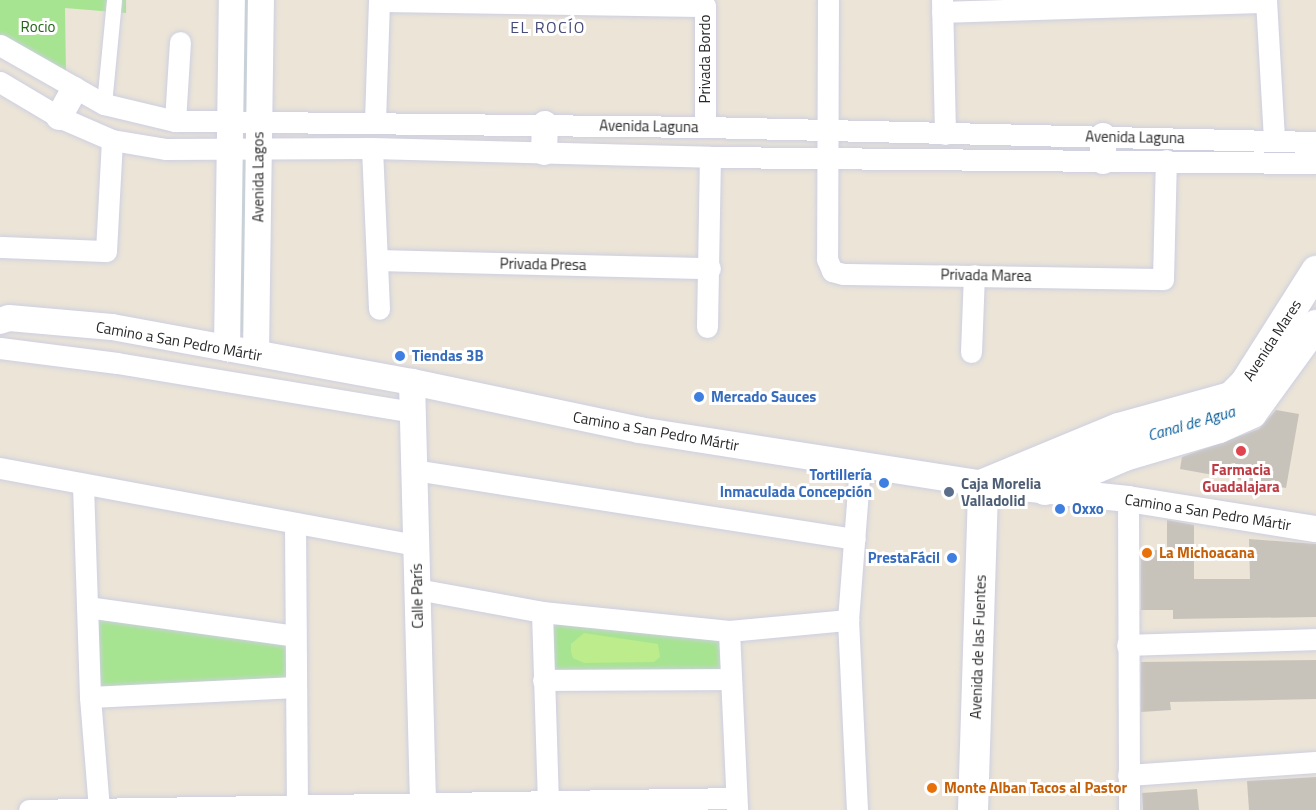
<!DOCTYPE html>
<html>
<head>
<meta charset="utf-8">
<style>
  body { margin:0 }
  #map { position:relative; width:1316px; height:810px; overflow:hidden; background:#ebe4d7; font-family:"Titillium Web",sans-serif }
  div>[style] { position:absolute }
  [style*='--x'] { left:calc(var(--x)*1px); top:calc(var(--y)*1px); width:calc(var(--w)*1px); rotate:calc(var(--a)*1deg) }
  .green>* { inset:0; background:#a7e491 }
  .pitch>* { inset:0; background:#bcec8b }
  .building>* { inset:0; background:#c8c3ba }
  .roads { filter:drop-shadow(0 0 2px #cdcfe1) drop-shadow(0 0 2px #cdcfe1) }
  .pedestrian>* { height:15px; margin:-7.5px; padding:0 7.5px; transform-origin:7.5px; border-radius:7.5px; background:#fff }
  .minor>* { height:21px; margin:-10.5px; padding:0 10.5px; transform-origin:10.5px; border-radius:10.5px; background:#fff }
  .tertiary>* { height:26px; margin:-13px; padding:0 13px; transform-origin:13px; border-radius:13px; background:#fff }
  .secondary>* { height:30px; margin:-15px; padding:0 15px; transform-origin:15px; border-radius:15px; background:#fff }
  .dots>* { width:16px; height:16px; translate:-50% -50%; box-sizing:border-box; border:3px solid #fff; border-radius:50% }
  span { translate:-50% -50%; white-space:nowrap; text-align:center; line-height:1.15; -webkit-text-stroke:6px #fff; paint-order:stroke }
  .park-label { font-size:15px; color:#206516 }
  .street-label { font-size:15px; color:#272727 }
  .shop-label { font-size:15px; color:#366cbe; font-weight:700 }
  .left { translate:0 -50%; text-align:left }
  .right { translate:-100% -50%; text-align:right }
  .health-label { font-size:15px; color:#be3a42; font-weight:700 }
  .service-label { font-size:15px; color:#4e5e75; font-weight:700 }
  .food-label { font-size:15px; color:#c56008; font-weight:700 }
  .neighbourhood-label { font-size:16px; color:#464b79; letter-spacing:1.5px }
  .water-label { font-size:16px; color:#085d9a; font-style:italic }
</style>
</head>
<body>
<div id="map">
  <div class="green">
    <i style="clip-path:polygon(0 0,126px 0,126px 13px,65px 8px,66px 77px,0 35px)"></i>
    <i style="clip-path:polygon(232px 0,260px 0,249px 333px,240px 332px,238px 100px)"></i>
    <i style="clip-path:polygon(91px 611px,291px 639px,291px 681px,92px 692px)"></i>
    <i style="clip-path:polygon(542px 612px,729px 631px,731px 679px,543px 680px)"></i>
  </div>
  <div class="pitch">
    <i style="clip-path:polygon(584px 633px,658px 644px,660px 657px,654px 662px,584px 663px,573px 658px,571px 652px,571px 644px)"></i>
  </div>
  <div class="building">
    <i style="clip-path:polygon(1276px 410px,1299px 414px,1286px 488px,1180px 469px,1182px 457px,1259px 429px)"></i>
    <i style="clip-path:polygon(1167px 520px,1194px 525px,1194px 579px,1250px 579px,1249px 539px,1316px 544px,1316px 617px,1173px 619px,1173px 610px,1141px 610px,1141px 550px,1167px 550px)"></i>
    <i style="clip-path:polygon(1316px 660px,1316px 699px,1170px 702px,1171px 710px,1141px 712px,1141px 662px)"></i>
    <i style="clip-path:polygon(1316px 777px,1316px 810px,1249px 810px,1247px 781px)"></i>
    <i style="clip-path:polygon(1197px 789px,1199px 810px,1143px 810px,1142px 793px)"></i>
  </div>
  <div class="roads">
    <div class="pedestrian">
      <i style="--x:104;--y:104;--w:104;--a:-84.5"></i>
    </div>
    <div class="minor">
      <i style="--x:828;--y:0;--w:259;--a:90.2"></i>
      <i style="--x:827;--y:259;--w:13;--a:67"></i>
      <i style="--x:832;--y:271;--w:11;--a:15"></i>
      <i style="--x:843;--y:274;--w:320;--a:0.9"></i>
      <i style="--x:1163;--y:279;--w:119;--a:-88.6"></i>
      <i style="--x:942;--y:0;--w:134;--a:88.7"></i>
      <i style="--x:1266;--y:0;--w:139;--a:86.7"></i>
      <i style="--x:942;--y:12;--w:324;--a:-1.8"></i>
      <i style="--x:0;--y:45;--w:120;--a:29.6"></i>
      <i style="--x:104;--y:104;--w:73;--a:13.5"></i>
      <i style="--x:175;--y:121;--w:530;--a:0.65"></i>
      <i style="--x:705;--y:127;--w:611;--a:1.41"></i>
      <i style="--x:0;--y:82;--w:69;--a:30.7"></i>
      <i style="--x:59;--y:117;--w:58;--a:23.5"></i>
      <i style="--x:112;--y:140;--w:55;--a:9.5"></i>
      <i style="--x:166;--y:149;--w:206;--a:-0.3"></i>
      <i style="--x:372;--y:148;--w:338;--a:1.5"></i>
      <i style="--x:710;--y:157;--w:606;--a:0.57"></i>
      <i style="--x:175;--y:121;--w:79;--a:-86.4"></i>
      <i style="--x:375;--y:121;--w:120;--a:-88.1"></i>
      <i style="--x:379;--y:1;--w:326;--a:0.9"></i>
      <i style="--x:705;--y:6;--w:121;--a:90"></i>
      <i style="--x:372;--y:148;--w:161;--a:87.5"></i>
      <i style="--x:0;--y:247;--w:106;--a:2.2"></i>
      <i style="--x:106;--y:251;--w:111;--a:-86.9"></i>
      <i style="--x:377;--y:260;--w:333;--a:1.4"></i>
      <i style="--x:707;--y:327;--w:170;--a:-89"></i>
      <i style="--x:0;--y:348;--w:118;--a:7.3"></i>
      <i style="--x:117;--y:363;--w:300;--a:9.4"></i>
      <i style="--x:971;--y:352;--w:77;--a:-87.8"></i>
      <i style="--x:0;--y:468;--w:424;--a:10.5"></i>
      <i style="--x:414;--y:470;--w:446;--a:8.9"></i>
      <i style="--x:83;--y:485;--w:212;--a:88.1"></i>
      <i style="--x:90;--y:697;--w:111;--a:85.4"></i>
      <i style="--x:1128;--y:499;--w:311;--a:89.8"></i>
      <i style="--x:295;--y:523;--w:282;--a:89.6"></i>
      <i style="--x:417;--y:589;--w:127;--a:10.4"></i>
      <i style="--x:542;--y:612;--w:188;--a:5.8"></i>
      <i style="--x:729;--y:631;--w:120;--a:-5.3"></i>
      <i style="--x:87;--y:607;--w:210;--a:7.9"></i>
      <i style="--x:542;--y:612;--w:190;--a:88.2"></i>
      <i style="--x:729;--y:631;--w:179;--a:87.4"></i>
      <i style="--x:1127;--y:645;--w:189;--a:-1.8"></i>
      <i style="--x:543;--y:680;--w:188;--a:-0.3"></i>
      <i style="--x:90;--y:697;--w:206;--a:-2.8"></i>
      <i style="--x:1128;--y:775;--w:188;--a:-4"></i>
      <i style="--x:29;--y:810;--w:707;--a:-0.97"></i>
      <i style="--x:857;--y:810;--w:190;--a:-92.7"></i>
      <i style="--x:848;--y:620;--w:155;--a:-85.6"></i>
    </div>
    <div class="tertiary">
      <i style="--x:59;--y:117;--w:31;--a:-61"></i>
      <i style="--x:1103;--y:136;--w:25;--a:90"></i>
      <i style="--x:544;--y:152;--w:28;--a:-88"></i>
      <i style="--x:0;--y:321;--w:9;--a:-18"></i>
      <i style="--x:9;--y:318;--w:103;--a:5"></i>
      <i style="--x:112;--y:327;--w:305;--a:10.4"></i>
      <i style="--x:412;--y:382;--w:232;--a:11.9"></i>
      <i style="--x:639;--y:430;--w:348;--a:8.9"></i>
      <i style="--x:983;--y:484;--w:146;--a:5.9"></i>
      <i style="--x:1128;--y:499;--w:190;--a:9.1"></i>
      <i style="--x:227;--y:348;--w:348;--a:-89.2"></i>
      <i style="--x:256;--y:353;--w:353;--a:-89.2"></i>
      <i style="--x:412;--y:382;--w:428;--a:88.5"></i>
    </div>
    <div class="secondary">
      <i style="--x:1045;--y:490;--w:87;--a:-23"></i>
      <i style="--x:1125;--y:456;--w:98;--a:-16.6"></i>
      <i style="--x:1219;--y:428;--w:36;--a:-24"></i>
      <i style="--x:1252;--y:413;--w:109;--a:-54"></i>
      <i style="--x:973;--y:810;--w:326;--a:-88.2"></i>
      <i style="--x:983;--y:484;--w:147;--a:-22.4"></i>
      <i style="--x:1119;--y:428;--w:116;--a:-15.5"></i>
      <i style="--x:1231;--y:397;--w:20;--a:-45"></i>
      <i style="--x:1245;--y:383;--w:133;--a:-57.6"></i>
    </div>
  </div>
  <div class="dots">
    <i style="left:400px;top:356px;background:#3f7fe0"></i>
    <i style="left:699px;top:397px;background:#3f7fe0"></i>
    <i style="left:1241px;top:451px;background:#e0444e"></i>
    <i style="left:884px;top:483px;background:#3f7fe0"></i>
    <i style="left:949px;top:492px;background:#5c6f8a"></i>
    <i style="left:1060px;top:509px;background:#3f7fe0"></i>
    <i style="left:1147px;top:553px;background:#e8710a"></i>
    <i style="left:952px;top:558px;background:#3f7fe0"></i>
    <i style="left:932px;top:788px;background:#e8710a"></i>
  </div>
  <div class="park-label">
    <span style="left:38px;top:27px">Rocio</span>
  </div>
  <div class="street-label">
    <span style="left:705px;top:59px;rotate:-90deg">Privada Bordo</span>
    <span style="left:649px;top:126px;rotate:1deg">Avenida Laguna</span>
    <span style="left:1135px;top:137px;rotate:1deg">Avenida Laguna</span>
    <span style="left:258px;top:177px;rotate:-90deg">Avenida Lagos</span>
    <span style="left:543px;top:264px;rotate:1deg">Privada Presa</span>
    <span style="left:986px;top:275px;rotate:1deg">Privada Marea</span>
    <span style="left:1272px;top:340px;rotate:-57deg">Avenida Mares</span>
    <span style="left:179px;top:341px;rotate:10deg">Camino a San Pedro Mártir</span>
    <span style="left:656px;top:431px;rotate:10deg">Camino a San Pedro Mártir</span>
    <span style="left:1208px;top:512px;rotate:9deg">Camino a San Pedro Mártir</span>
    <span style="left:417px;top:596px;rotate:-91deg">Calle París</span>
    <span style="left:978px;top:647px;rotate:-88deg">Avenida de las Fuentes</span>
  </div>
  <div class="shop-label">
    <span class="left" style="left:412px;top:356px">Tiendas 3B</span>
    <span class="left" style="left:711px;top:397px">Mercado Sauces</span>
    <span class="right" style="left:872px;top:483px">Tortillería<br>Inmaculada Concepción</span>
    <span class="left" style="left:1072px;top:509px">Oxxo</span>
    <span class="right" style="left:940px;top:558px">PrestaFácil</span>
  </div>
  <div class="health-label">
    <span style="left:1241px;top:478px">Farmacia<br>Guadalajara</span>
  </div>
  <div class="service-label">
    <span class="left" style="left:961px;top:492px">Caja Morelia<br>Valladolid</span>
  </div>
  <div class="food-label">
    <span class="left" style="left:1159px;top:553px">La Michoacana</span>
    <span class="left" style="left:944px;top:788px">Monte Alban Tacos al Pastor</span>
  </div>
  <div class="neighbourhood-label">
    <span style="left:548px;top:27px">EL ROCÍO</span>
  </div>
  <div class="water-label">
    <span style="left:1191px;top:423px;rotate:-16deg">Canal de Agua</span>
  </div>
</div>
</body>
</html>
